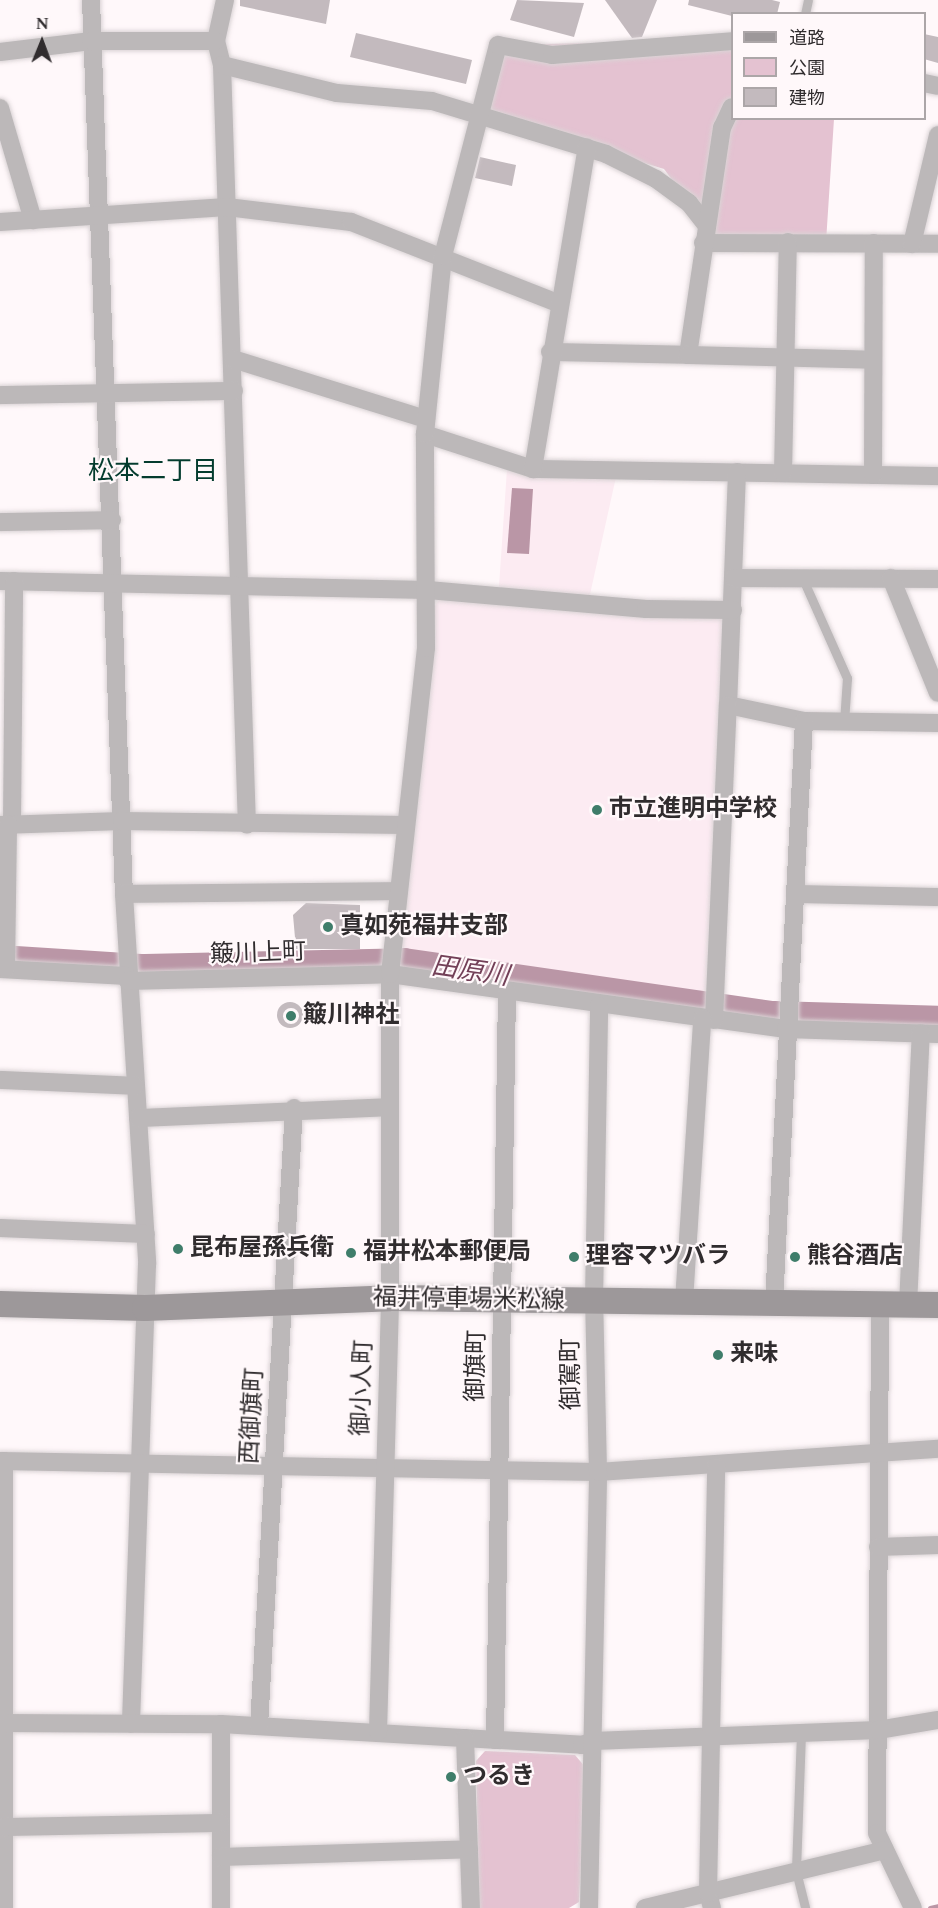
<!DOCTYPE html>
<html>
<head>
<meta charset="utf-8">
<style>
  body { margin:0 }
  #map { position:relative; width:938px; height:1908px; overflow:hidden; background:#fff8fa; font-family:Spectral,"Noto Sans JP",serif }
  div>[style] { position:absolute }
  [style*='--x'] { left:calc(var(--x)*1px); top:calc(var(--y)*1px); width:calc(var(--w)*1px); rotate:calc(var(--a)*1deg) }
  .built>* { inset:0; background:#fcebf2 }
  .green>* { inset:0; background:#e4c2d1 }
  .water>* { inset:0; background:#ba96a6 }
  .stream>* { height:5px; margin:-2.5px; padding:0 2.5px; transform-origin:2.5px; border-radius:2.5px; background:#ba96a6 }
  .river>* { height:30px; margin:-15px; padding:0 15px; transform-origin:15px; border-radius:15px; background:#ba96a6 }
  .building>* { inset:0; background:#c3babe }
  .round { border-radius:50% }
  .roads { filter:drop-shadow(0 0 2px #dad3d5) drop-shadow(0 0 2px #dad3d5) }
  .service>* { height:9px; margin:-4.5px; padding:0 4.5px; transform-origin:4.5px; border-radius:4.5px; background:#bcb8b9 }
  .minor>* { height:18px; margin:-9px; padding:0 9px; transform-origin:9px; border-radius:9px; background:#bcb8b9 }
  .secondary>* { height:26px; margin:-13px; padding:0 13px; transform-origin:13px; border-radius:13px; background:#9d989a }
  .dots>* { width:16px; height:16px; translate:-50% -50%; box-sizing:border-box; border:3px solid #fff8fa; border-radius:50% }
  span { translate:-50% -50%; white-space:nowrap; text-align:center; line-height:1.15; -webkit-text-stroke:4.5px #fff8fa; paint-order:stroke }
  .poi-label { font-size:24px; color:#302c2e; font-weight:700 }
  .left { translate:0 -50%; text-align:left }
  .street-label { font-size:24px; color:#302c2e }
  .neighbourhood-label { font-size:26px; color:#043c2e }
  .water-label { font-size:26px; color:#723f57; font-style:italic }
  .legend { position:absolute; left:731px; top:12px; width:195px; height:108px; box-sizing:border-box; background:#fff8fa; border:2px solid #aca6a8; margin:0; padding:8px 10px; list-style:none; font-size:18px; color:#302c2e }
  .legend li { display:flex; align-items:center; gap:12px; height:30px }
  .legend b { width:30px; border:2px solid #aca6a8 }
  .north { position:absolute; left:12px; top:12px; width:60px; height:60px; -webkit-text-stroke:4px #fff8fa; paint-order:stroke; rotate:1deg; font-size:16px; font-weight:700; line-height:24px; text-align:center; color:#302c2e }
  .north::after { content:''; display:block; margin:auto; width:21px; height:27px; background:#302c2e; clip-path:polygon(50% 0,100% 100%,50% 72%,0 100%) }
</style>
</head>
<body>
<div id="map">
  <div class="built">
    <i style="clip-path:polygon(507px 469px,616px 477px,587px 608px,728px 616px,706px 999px,398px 954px,435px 606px,441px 596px,498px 601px)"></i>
  </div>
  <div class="green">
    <i style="clip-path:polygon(691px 41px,732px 45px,732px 118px,834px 119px,826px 242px,703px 243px,706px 225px,664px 169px,480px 113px,498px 45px)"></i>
    <i style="clip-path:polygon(485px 1751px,575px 1755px,586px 1768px,579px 1902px,569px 1908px,479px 1908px,476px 1761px)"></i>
  </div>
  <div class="water">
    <i style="clip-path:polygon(512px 488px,533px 489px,529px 554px,507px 553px)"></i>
  </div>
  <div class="stream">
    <i style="--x:930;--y:1908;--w:8;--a:-14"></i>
  </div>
  <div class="river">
    <i style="--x:0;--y:960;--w:145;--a:3.6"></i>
    <i style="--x:145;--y:969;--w:259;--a:-1.3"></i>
    <i style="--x:404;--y:963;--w:374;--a:8.2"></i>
    <i style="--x:774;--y:1016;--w:164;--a:1.7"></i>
  </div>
  <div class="building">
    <i style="clip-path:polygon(240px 0,330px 0,326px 24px,240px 6px)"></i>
    <i style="clip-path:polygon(517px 0,584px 3px,574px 37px,510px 20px)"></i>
    <i style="clip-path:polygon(605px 0,657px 0,642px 37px,632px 38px)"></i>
    <i style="clip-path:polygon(689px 0,772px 0,780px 2px,777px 14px,732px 16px,688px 5px)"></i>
    <i style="clip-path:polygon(356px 33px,472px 60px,466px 84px,350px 57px)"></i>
    <i style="clip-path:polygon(924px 34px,938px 37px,938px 63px,924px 59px)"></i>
    <i style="clip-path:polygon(480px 157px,516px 165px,512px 186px,475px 178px)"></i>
    <i style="clip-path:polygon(306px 903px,360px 905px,360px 949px,296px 949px,293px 915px)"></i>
    <i class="round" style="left:277px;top:1002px;width:26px;height:26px"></i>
  </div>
  <div class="roads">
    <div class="service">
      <i style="--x:805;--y:14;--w:14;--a:-78"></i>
      <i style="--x:802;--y:577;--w:111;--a:66"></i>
      <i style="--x:847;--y:678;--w:44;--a:93.9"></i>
      <i style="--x:801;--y:1733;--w:138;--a:92.1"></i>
      <i style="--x:796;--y:1871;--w:38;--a:76"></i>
    </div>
    <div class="minor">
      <i style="--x:91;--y:0;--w:895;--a:87.89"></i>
      <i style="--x:124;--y:894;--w:371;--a:86.4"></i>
      <i style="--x:147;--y:1264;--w:460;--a:92"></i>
      <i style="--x:225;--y:0;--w:42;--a:102.4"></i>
      <i style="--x:216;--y:41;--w:25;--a:76"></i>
      <i style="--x:222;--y:65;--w:760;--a:88.12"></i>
      <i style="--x:0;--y:52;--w:92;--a:-6.9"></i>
      <i style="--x:91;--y:41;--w:125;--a:0"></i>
      <i style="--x:222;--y:65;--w:118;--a:13.7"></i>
      <i style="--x:337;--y:93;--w:95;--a:4.8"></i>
      <i style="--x:432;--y:101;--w:182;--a:16.9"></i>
      <i style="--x:606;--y:154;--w:56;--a:26.6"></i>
      <i style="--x:656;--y:179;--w:41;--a:36"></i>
      <i style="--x:689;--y:203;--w:28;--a:52"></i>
      <i style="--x:924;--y:83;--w:14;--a:12"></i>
      <i style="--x:0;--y:108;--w:117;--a:73.6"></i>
      <i style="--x:0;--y:222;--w:227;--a:-3.8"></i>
      <i style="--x:227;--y:207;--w:125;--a:6.9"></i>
      <i style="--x:351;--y:222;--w:222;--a:21.4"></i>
      <i style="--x:703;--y:243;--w:235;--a:0.2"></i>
      <i style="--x:912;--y:244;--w:112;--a:-76.6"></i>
      <i style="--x:550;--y:352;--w:138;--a:1.2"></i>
      <i style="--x:688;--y:355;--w:230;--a:-81.5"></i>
      <i style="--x:722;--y:128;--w:23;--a:-65"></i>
      <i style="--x:688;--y:355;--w:185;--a:1.5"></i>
      <i style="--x:233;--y:359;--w:202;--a:17.3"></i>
      <i style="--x:0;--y:395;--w:234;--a:-1"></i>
      <i style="--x:425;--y:434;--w:114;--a:18"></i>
      <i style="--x:533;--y:469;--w:405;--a:1"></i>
      <i style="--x:533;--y:469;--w:326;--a:-80.5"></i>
      <i style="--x:737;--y:472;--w:233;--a:92.2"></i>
      <i style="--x:728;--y:705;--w:78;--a:11.9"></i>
      <i style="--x:804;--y:721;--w:134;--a:0.9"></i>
      <i style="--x:783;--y:473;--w:231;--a:-88.8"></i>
      <i style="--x:873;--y:475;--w:232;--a:-89.8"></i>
      <i style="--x:0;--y:522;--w:112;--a:-1"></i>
      <i style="--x:734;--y:578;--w:204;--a:0.3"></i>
      <i style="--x:891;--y:578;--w:124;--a:67.8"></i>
      <i style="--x:0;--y:581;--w:428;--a:1.2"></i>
      <i style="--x:428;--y:590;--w:219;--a:5"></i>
      <i style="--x:646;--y:609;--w:87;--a:0.7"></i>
      <i style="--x:12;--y:824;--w:243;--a:-89.5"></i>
      <i style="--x:0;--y:825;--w:122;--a:-1.9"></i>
      <i style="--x:122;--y:821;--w:283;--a:0.8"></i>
      <i style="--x:124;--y:894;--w:274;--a:-0.6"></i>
      <i style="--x:795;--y:894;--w:143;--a:1.2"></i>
      <i style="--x:0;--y:969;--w:127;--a:3.2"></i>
      <i style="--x:6;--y:969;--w:144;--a:-89.2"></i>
      <i style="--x:128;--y:981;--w:262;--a:-1.5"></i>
      <i style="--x:390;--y:974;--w:400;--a:7.9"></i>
      <i style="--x:786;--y:1029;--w:152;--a:1.9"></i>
      <i style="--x:714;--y:1020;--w:315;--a:-87.5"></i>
      <i style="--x:0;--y:1080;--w:135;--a:2.5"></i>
      <i style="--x:138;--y:1118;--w:251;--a:-2.5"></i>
      <i style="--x:0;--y:1228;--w:146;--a:2.4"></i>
      <i style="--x:684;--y:1301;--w:283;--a:-86.3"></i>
      <i style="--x:774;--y:1303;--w:583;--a:-87.05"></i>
      <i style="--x:880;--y:1304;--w:529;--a:90.32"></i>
      <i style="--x:877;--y:1833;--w:83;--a:64.4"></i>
      <i style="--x:908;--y:1305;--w:272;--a:-87.3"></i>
      <i style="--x:0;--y:1461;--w:598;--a:1.05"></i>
      <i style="--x:598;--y:1472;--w:341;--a:-3.9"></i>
      <i style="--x:4;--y:1461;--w:447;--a:90"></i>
      <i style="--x:878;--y:1547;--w:60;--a:-1.9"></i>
      <i style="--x:0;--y:1723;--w:221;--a:0.3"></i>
      <i style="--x:221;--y:1724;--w:362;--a:3.3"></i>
      <i style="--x:582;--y:1745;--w:12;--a:-20"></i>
      <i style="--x:593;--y:1741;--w:285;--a:-2.2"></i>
      <i style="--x:878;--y:1730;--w:61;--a:-9.5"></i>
      <i style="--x:221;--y:1724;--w:184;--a:90"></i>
      <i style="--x:259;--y:1726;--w:619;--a:-86.76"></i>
      <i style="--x:378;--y:1732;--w:434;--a:-88.4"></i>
      <i style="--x:390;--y:1298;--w:324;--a:-90"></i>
      <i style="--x:390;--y:974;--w:328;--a:-83.7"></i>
      <i style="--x:426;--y:648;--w:214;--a:-90.3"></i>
      <i style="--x:425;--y:434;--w:179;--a:-84.2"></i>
      <i style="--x:443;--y:256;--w:218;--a:-75.4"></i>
      <i style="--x:498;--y:45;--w:55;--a:10.5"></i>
      <i style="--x:552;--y:55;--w:181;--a:-4.4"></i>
      <i style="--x:465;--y:1738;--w:170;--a:88"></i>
      <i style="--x:495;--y:1740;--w:747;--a:-89.08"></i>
      <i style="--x:3;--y:1827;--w:218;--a:-1.1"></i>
      <i style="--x:221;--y:1857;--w:248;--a:-1.8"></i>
      <i style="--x:589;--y:1908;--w:436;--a:-88.8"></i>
      <i style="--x:598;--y:1472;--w:171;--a:-91.3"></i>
      <i style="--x:594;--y:1301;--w:295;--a:-89"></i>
      <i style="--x:645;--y:1908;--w:246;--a:-13.6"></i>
      <i style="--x:712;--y:1908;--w:16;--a:-105"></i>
      <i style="--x:708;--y:1893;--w:426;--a:-88.9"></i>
    </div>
    <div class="secondary">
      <i style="--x:0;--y:1304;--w:145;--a:1.6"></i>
      <i style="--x:145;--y:1308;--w:245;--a:-2.3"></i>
      <i style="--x:390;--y:1298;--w:548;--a:0.73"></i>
    </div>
  </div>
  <div class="dots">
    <i style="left:597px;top:810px;background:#3f7d6a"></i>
    <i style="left:328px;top:927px;background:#3f7d6a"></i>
    <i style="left:291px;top:1016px;background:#3f7d6a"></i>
    <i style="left:178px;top:1249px;background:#3f7d6a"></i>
    <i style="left:351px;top:1253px;background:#3f7d6a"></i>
    <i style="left:574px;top:1257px;background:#3f7d6a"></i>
    <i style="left:795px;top:1257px;background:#3f7d6a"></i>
    <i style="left:718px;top:1355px;background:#3f7d6a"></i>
    <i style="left:451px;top:1777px;background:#3f7d6a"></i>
  </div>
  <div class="poi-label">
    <span class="left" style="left:609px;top:810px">市立進明中学校</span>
    <span class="left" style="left:340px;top:927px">真如苑福井支部</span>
    <span class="left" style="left:303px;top:1016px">簸川神社</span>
    <span class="left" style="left:190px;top:1249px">昆布屋孫兵衛</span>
    <span class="left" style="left:363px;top:1253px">福井松本郵便局</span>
    <span class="left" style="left:586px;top:1257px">理容マツバラ</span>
    <span class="left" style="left:807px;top:1257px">熊谷酒店</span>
    <span class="left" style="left:730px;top:1355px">来味</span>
    <span class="left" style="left:463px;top:1777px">つるき</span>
  </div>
  <div class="street-label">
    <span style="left:258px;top:954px;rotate:-2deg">簸川上町</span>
    <span style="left:469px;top:1300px;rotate:1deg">福井停車場米松線</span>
    <span style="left:477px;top:1366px;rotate:-89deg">御旗町</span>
    <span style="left:572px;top:1374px;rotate:-91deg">御駕町</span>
    <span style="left:363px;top:1388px;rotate:-88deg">御小人町</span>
    <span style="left:253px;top:1416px;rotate:-87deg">西御旗町</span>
  </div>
  <div class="neighbourhood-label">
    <span style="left:153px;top:472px">松本二丁目</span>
  </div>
  <div class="water-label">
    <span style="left:470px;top:972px;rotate:8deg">田原川</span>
  </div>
  <ul class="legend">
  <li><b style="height:8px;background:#9d989a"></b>道路</li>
  <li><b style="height:16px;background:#e4c2d1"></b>公園</li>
  <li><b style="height:16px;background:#c3babe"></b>建物</li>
  </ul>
  <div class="north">N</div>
</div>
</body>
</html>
